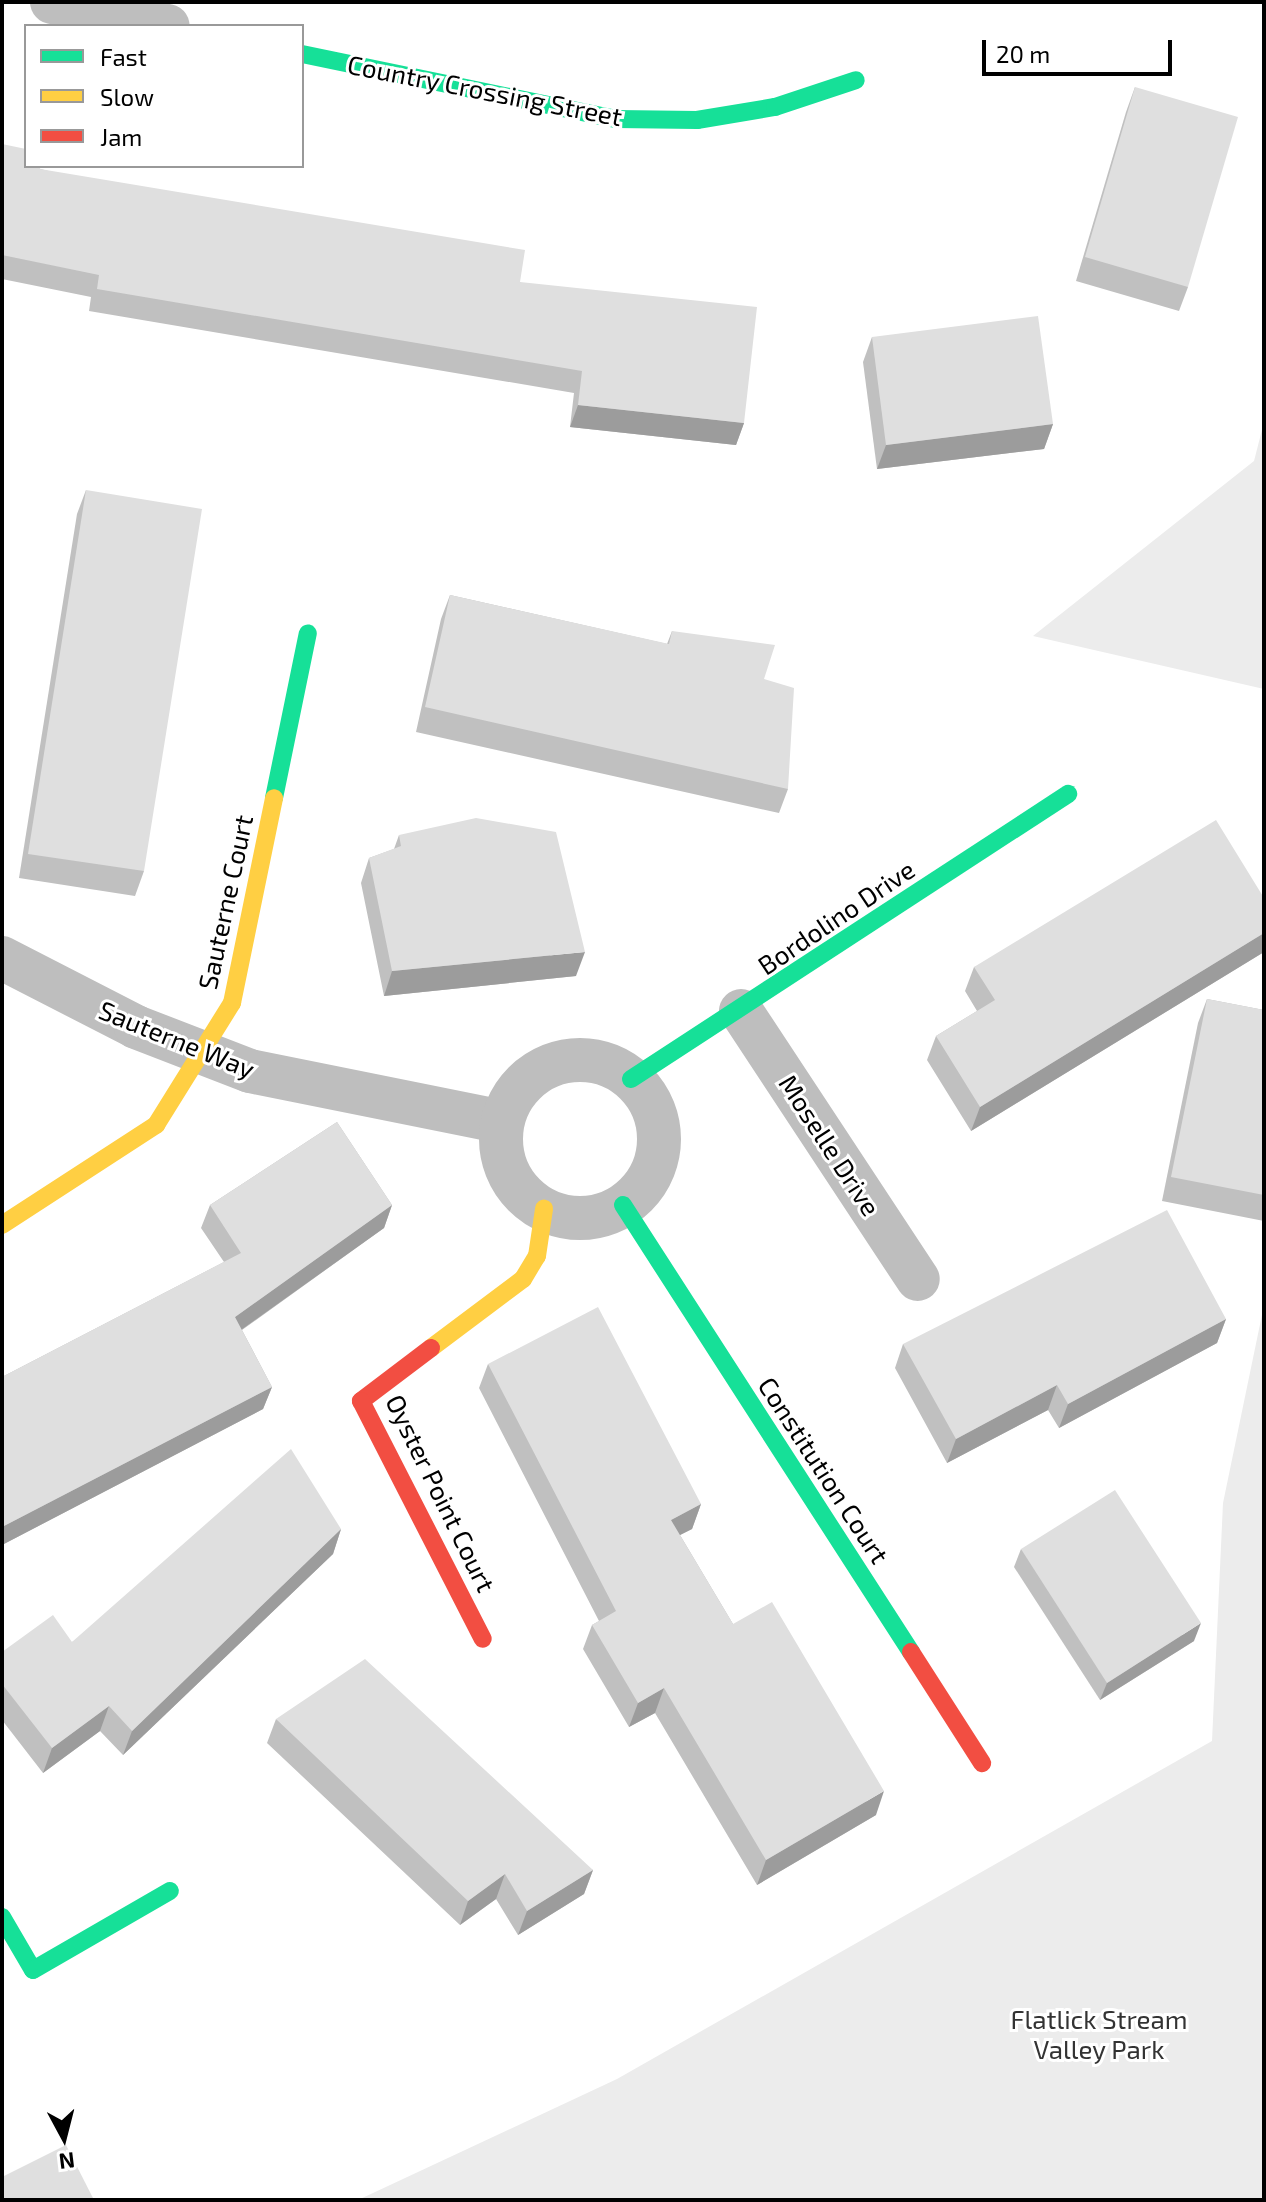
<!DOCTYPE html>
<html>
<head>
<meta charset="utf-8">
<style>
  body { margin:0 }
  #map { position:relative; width:1266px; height:2202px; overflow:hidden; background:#fff; font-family:"Exo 2",sans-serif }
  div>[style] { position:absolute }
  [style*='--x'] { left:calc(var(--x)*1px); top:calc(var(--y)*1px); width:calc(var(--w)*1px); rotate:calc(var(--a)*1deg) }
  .green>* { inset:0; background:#ececec }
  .street>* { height:44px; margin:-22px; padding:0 22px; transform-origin:22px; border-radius:22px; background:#bebebe }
  .street>.ring { margin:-22px; padding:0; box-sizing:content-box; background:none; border:44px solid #bebebe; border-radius:50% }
  .fast>* { height:18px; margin:-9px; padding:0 9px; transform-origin:9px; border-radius:9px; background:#16e098 }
  .slow>* { height:18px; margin:-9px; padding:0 9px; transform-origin:9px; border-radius:9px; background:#ffcf43 }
  .jam>* { height:18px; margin:-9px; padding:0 9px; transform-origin:9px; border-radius:9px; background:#f24e42 }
  .wall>* { inset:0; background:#c0c0c0 }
  .shaded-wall>* { inset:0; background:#9c9c9c }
  .building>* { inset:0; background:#dfdfdf }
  span { translate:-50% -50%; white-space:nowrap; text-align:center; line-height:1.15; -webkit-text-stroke:6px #fff; paint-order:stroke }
  .street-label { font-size:26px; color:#000 }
  .park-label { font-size:26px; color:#333 }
  .frame { position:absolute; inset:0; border:4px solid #000; pointer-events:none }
  .legend { position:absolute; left:24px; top:24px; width:280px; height:144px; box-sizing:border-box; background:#fff; border:2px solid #999; margin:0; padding:10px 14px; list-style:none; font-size:24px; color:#000 }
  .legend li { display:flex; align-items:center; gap:16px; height:40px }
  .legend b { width:40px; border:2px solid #999 }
  .north { position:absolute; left:24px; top:2098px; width:80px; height:80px; -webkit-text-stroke:6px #fff; paint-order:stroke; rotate:173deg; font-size:22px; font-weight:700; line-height:32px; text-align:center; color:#000 }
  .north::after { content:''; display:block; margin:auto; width:28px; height:36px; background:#000; clip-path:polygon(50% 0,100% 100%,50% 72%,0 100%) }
  .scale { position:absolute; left:982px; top:40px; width:190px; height:36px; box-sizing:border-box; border:4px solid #000; border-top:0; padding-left:10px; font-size:24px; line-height:28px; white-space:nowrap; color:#000; -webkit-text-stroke:6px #fff; paint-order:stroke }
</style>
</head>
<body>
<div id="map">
  <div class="green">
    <i style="clip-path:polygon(1264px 422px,1264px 689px,1033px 636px,1254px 461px)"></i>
    <i style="clip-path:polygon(1264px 1305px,1264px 2200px,358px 2200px,617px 2079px,1212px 1741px,1223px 1503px)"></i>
  </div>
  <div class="street">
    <i style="--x:52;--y:2;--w:118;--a:11.7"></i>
    <i style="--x:2;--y:958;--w:151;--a:27.2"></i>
    <i style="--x:136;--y:1027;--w:122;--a:21.1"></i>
    <i style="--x:250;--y:1071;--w:257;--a:11.4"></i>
    <i style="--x:741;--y:1011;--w:321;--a:56.6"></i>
    <i class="ring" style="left:501px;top:1060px;width:114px;height:114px"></i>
  </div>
  <div class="fast">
    <i style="--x:302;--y:54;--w:321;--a:11.7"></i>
    <i style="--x:616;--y:119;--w:81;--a:0.7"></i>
    <i style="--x:697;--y:120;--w:79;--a:-9.5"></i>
    <i style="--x:775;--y:107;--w:85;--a:-18.4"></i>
    <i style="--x:274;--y:798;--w:168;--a:-78.4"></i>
    <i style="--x:631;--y:1079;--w:522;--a:-33.11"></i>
    <i style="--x:623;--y:1205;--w:532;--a:57.21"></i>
    <i style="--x:2;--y:1917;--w:61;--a:59.7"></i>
    <i style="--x:33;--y:1970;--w:158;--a:-30"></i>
  </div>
  <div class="slow">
    <i style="--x:2;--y:1225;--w:184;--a:-33"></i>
    <i style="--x:156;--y:1125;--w:144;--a:-58.1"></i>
    <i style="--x:232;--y:1003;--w:209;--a:-78.4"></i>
    <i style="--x:431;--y:1348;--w:115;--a:-36.9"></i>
    <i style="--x:523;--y:1279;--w:27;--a:-59"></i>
    <i style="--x:537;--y:1256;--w:48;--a:-81.5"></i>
  </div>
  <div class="jam">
    <i style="--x:431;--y:1348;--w:88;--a:142.9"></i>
    <i style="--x:361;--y:1401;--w:267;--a:62.9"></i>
    <i style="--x:911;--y:1652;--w:132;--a:57.4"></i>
  </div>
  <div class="wall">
    <i style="clip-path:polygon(1135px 87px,1188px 287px,1179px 311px,1076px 281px,1126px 112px)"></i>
    <i style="clip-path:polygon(2px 144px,40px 169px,520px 282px,744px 423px,736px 445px,570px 427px,574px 393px,89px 311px,91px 297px,2px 279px)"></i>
    <i style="clip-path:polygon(872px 337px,1053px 424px,1044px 449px,877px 469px,863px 362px)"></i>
    <i style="clip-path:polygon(86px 490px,144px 871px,135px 896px,19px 878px,77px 514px)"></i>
    <i style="clip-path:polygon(450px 595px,667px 644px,672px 631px,764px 679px,788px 789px,779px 813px,416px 732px,441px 619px)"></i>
    <i style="clip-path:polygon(399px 835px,576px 976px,384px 996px,361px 883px,369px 858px,394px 849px)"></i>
    <i style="clip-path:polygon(1264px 898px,1264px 952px,971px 1131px,927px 1060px,936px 1036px,977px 1011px,965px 991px,974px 967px)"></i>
    <i style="clip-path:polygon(1207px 999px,1264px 1010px,1264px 1221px,1162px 1201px,1198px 1023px)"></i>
    <i style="clip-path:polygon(337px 1122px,392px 1205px,384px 1228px,242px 1330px,272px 1387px,263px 1409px,2px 1545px,2px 1377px,224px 1262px,201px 1228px,210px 1205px)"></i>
    <i style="clip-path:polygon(1226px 1319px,1217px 1343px,1059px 1428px,1048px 1410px,947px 1463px,895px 1368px,903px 1344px)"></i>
    <i style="clip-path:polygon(488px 1364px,701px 1504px,692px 1529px,680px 1535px,733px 1624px,876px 1815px,757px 1885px,655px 1713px,629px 1727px,583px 1649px,592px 1625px,599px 1621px,479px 1388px)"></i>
    <i style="clip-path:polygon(341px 1529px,333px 1554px,123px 1755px,100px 1731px,43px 1773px,2px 1720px,2px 1652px,72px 1642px)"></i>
    <i style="clip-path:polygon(1021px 1549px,1194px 1641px,1100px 1700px,1014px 1567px)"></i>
    <i style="clip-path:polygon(276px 1719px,593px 1870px,584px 1894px,518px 1935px,496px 1899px,460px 1925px,267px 1743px)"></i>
  </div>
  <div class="shaded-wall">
    <i style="clip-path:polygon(578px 405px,744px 423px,736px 445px,570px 427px)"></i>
    <i style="clip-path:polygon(1053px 424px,1044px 449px,877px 469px,886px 445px)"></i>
    <i style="clip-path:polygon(1264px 933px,1264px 952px,971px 1131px,980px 1107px)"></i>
    <i style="clip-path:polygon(585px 952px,576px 976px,384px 996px,392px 971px)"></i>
    <i style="clip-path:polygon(392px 1205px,384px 1228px,227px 1340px,235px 1317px)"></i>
    <i style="clip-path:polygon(1226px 1319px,1217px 1343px,1059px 1428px,1068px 1404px)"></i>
    <i style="clip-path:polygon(1057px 1385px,1048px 1410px,947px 1463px,956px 1439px)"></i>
    <i style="clip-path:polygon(272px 1387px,263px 1409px,2px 1545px,2px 1527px)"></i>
    <i style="clip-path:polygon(701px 1504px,692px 1529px,662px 1544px,671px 1520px)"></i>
    <i style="clip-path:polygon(341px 1529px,333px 1554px,123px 1755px,132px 1731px)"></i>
    <i style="clip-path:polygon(1201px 1623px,1194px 1641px,1100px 1700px,1107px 1683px)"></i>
    <i style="clip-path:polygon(664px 1688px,655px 1713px,629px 1727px,638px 1703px)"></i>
    <i style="clip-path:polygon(109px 1706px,100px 1731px,43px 1773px,52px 1748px)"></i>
    <i style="clip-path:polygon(884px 1791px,876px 1815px,757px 1885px,766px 1860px)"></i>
    <i style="clip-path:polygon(593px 1870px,584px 1894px,518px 1935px,527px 1911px)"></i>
    <i style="clip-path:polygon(505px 1874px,496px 1899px,460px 1925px,468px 1901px)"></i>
  </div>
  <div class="building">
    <i style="clip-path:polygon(1135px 87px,1238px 117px,1188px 287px,1085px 257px)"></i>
    <i style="clip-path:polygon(2px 144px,26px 149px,26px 166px,41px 166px,40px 169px,525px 250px,520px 282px,757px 307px,744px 423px,578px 405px,582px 371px,97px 289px,99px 275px,2px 255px)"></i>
    <i style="clip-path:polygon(1038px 316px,1053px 424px,886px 445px,872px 337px)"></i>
    <i style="clip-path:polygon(86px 490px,202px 509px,144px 871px,28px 854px)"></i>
    <i style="clip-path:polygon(450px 595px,669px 644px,672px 631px,775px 645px,764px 679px,794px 688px,788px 789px,425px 707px)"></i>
    <i style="clip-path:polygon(476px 818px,556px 832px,585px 952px,392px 971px,369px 858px,401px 846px,399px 835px)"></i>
    <i style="clip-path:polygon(1216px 820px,1264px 898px,1264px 933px,980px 1107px,936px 1036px,995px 1000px,974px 967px)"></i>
    <i style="clip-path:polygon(1207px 999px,1264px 1010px,1264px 1195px,1171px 1177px)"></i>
    <i style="clip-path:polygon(337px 1122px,392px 1205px,235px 1317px,272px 1387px,2px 1527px,2px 1377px,241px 1253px,210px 1205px)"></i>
    <i style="clip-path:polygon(1167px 1210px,1226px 1319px,1068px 1404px,1057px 1385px,956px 1439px,903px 1344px)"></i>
    <i style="clip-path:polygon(598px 1307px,701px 1504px,671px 1520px,733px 1624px,772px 1602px,884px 1791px,766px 1860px,664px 1688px,638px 1703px,592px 1625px,616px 1611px,488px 1364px)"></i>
    <i style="clip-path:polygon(291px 1449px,341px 1529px,132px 1731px,109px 1706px,52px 1748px,2px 1684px,2px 1652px,53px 1615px,72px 1642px)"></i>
    <i style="clip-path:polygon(1115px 1490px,1201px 1623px,1107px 1683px,1021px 1549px)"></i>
    <i style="clip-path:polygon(365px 1659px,593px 1870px,527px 1911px,505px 1874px,468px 1901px,276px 1719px)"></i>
    <i style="clip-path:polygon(66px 2145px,94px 2200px,2px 2200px,2px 2177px)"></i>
  </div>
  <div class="street-label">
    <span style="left:485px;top:90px;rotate:11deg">Country Crossing Street</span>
    <span style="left:225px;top:902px;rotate:-78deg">Sauterne Court</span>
    <span style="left:836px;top:917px;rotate:-34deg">Bordolino Drive</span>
    <span style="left:177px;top:1039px;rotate:22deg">Sauterne Way</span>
    <span style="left:830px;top:1145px;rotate:57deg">Moselle Drive</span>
    <span style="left:824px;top:1470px;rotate:57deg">Constitution Court</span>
    <span style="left:441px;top:1493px;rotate:64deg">Oyster Point Court</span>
  </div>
  <div class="park-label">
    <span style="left:1099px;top:2034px">Flatlick Stream<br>Valley Park</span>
  </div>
  <div class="frame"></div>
  <ul class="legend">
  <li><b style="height:10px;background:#16e098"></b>Fast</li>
  <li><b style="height:10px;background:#ffcf43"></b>Slow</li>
  <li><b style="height:10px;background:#f24e42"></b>Jam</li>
  </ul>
  <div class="north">N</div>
  <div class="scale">20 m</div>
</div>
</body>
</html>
